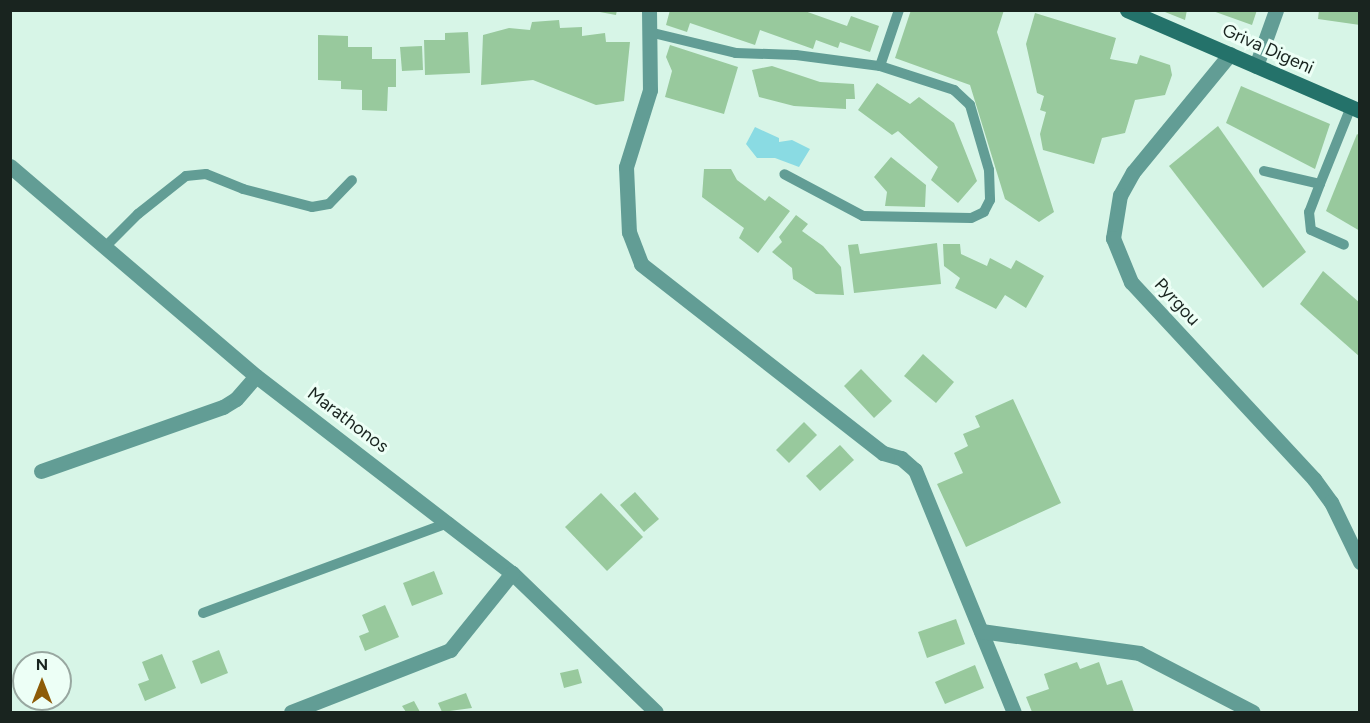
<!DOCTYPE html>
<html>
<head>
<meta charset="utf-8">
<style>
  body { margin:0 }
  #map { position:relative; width:1370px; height:723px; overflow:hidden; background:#d7f5e7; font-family:Figtree,sans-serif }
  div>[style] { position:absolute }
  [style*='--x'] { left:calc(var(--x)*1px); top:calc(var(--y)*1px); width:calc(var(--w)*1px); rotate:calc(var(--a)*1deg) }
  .water>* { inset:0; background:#8adbe3 }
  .building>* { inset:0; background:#98c99d }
  .lane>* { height:10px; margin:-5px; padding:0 5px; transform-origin:5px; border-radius:5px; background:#629d95 }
  .street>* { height:15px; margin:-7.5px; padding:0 7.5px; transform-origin:7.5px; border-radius:7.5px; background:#629d95 }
  .secondary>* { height:15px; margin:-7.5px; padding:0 7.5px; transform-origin:7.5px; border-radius:7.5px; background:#24726a }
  span { translate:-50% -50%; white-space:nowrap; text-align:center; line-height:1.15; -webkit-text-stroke:6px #edfff6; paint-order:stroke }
  .street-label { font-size:18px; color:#19241f }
  .frame { position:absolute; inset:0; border:12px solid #19241f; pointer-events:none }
  .north { position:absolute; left:12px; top:651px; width:60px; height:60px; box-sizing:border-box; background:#edfff6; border:2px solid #98a7a0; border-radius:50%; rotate:0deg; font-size:16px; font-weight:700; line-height:24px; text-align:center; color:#19241f }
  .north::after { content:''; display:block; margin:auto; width:21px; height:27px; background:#8d5b07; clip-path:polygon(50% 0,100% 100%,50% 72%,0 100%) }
</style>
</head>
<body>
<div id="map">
  <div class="water">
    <i style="clip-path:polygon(755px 127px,779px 138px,779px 142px,792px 140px,810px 149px,799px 167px,775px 158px,757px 158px,746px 144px)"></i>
  </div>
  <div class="building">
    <i style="clip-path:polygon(589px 10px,617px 10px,616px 15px)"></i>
    <i style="clip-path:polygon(670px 10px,802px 10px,847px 26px,851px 16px,879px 26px,870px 52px,840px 42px,838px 48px,816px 40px,813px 49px,760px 30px,755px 45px,690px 23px,687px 32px,666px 25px)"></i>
    <i style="clip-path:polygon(911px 10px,1004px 10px,997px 32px,1054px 212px,1039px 222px,1005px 199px,970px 85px,895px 58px)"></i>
    <i style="clip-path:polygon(1160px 10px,1187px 10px,1185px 20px)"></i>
    <i style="clip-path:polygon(1210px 10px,1257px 10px,1252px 25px)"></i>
    <i style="clip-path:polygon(1319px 10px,1360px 10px,1360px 25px,1318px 19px)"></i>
    <i style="clip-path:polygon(1035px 13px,1116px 38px,1110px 59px,1137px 64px,1140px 55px,1170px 65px,1172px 75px,1165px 95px,1135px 100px,1125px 133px,1102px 138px,1094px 164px,1043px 150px,1040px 134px,1046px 112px,1040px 110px,1044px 96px,1037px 93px,1026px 44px)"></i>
    <i style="clip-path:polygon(559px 20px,560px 28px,582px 27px,582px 36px,605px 33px,606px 42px,630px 42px,624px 101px,596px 105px,533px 80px,481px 85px,483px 35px,509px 28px,530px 30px,532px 22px)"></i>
    <i style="clip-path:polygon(468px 32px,470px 73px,425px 75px,424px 40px,445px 40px,445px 33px)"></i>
    <i style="clip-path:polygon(318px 35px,348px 36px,348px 47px,372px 47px,372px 59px,396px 59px,396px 87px,388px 87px,387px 111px,362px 110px,362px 90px,341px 89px,341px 81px,318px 80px)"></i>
    <i style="clip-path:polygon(670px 45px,738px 67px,724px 114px,665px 97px,672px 71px,666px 57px)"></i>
    <i style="clip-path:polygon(422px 46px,423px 70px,402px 71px,400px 47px)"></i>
    <i style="clip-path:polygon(772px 66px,820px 82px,854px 84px,855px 99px,846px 99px,846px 109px,794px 106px,759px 97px,752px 70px)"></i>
    <i style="clip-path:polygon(877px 83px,910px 104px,919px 97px,954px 123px,977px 181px,958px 203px,931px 180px,938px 167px,898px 131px,892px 135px,858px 110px)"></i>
    <i style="clip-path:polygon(1241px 86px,1330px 124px,1315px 169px,1226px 123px)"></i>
    <i style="clip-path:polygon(1218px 126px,1306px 252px,1263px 288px,1169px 166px)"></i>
    <i style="clip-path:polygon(1357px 134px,1360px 136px,1360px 231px,1326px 211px)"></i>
    <i style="clip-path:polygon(891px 157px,926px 185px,925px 207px,885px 206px,887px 192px,874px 177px)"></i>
    <i style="clip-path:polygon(704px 169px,731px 169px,737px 180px,765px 201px,769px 196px,790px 211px,758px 253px,739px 238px,744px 228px,702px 197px)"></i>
    <i style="clip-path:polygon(796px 215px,808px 224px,802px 231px,823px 246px,841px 267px,844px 295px,816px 294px,793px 279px,792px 268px,772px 252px,782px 242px,779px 237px)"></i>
    <i style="clip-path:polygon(937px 243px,941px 284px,854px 293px,848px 245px,858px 244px,860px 254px)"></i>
    <i style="clip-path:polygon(943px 244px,960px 244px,961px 254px,987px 266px,990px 258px,1011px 269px,1016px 260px,1044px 276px,1026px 308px,1005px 295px,996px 309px,955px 288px,960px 278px,944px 266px)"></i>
    <i style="clip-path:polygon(1323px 271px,1360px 303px,1360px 357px,1300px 304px)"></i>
    <i style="clip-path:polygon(923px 354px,954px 382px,936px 403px,904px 376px)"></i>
    <i style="clip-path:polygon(861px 369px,892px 401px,874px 418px,844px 386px)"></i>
    <i style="clip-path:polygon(1013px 399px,1061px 503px,966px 547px,937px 484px,963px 473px,954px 453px,968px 446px,963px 434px,980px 427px,975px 416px)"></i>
    <i style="clip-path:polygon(804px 422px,817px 435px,789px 463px,776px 450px)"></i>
    <i style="clip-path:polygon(840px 445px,854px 460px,820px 491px,806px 476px)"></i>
    <i style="clip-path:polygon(635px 492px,659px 519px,644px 532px,620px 505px)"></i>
    <i style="clip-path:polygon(601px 493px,643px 537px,607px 571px,565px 527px)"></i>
    <i style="clip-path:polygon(434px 571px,443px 594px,412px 606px,403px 583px)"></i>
    <i style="clip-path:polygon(385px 605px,399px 637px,365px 651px,359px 636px,369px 632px,362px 615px)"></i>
    <i style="clip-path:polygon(956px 619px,965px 644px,927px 658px,918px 632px)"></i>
    <i style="clip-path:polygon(219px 650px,228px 673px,201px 684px,192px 661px)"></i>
    <i style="clip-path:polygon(162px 654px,176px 688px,145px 701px,138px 684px,149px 680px,142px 662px)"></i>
    <i style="clip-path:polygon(1077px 662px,1080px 669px,1099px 662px,1107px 685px,1122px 680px,1134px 712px,1032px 712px,1026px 697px,1049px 689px,1044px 674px)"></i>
    <i style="clip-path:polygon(975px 665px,984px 688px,945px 704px,935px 682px)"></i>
    <i style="clip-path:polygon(578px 669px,582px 683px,564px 688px,560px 673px)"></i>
    <i style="clip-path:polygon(466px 693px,472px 708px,442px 712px,438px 703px)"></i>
    <i style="clip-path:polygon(414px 701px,420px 712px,406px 712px,402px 706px)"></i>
  </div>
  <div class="lane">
    <i style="--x:649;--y:32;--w:89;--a:13.6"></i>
    <i style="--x:736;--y:53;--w:60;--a:1.9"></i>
    <i style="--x:796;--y:55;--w:85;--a:7.5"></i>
    <i style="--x:880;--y:66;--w:78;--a:18"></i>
    <i style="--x:954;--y:90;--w:22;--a:43"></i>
    <i style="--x:970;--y:105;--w:68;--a:73.7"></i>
    <i style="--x:989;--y:170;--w:30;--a:88"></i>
    <i style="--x:990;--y:200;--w:13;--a:117"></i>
    <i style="--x:984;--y:212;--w:14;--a:155"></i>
    <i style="--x:971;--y:218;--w:108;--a:-178.9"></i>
    <i style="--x:863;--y:216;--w:89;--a:-152"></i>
    <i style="--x:880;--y:66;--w:59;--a:-71.3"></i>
    <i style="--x:1264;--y:171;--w:57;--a:13.1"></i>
    <i style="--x:1320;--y:184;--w:83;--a:-68.1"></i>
    <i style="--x:1320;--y:184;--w:30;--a:111"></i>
    <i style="--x:1309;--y:212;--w:18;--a:84"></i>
    <i style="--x:1311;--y:230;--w:36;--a:24"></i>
    <i style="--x:104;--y:248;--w:48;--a:-45"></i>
    <i style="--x:138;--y:214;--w:61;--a:-38.4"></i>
    <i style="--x:186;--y:176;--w:20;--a:-6"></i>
    <i style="--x:206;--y:174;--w:40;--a:22"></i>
    <i style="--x:243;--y:189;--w:71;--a:14.6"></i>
    <i style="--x:312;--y:207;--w:17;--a:-10"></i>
    <i style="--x:329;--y:204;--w:33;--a:-46"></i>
    <i style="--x:203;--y:613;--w:263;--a:-20.2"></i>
  </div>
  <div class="street">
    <i style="--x:649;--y:10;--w:80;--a:89.3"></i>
    <i style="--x:650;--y:90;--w:81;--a:107.3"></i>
    <i style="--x:626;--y:167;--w:65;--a:87.4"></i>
    <i style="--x:629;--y:232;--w:34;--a:69"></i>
    <i style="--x:641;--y:264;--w:307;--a:38"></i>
    <i style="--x:883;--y:453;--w:19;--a:16"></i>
    <i style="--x:901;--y:458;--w:18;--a:41"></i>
    <i style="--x:915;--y:470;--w:261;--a:67.8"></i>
    <i style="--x:1230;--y:54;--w:153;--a:129.4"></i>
    <i style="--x:1133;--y:172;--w:26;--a:119"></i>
    <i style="--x:1120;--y:195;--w:44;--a:99.2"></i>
    <i style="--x:1113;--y:238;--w:48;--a:67.8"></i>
    <i style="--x:1131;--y:282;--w:269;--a:47.1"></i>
    <i style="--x:1314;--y:479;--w:29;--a:54"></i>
    <i style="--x:1331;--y:502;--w:67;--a:64.2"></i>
    <i style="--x:1256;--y:66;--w:59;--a:-70.3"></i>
    <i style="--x:10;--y:166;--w:323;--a:40.5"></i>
    <i style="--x:256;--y:376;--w:323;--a:37.6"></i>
    <i style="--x:512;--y:573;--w:200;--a:44"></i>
    <i style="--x:41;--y:471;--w:193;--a:-19.4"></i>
    <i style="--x:223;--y:407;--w:15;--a:-32"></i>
    <i style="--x:236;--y:399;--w:30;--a:-49"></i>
    <i style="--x:981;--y:631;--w:160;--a:7.9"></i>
    <i style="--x:1139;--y:653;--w:128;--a:27.4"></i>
    <i style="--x:291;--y:712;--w:171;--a:-21.3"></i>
    <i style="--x:450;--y:650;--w:99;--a:-51.2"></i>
  </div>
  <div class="secondary">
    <i style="--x:1127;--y:10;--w:254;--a:23.4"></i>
  </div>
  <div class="street-label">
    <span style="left:1268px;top:49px;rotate:24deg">Griva Digeni</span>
    <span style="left:1177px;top:302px;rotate:47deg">Pyrgou</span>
    <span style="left:348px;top:420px;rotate:37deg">Marathonos</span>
  </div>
  <div class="frame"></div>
  <div class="north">N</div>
</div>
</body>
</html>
